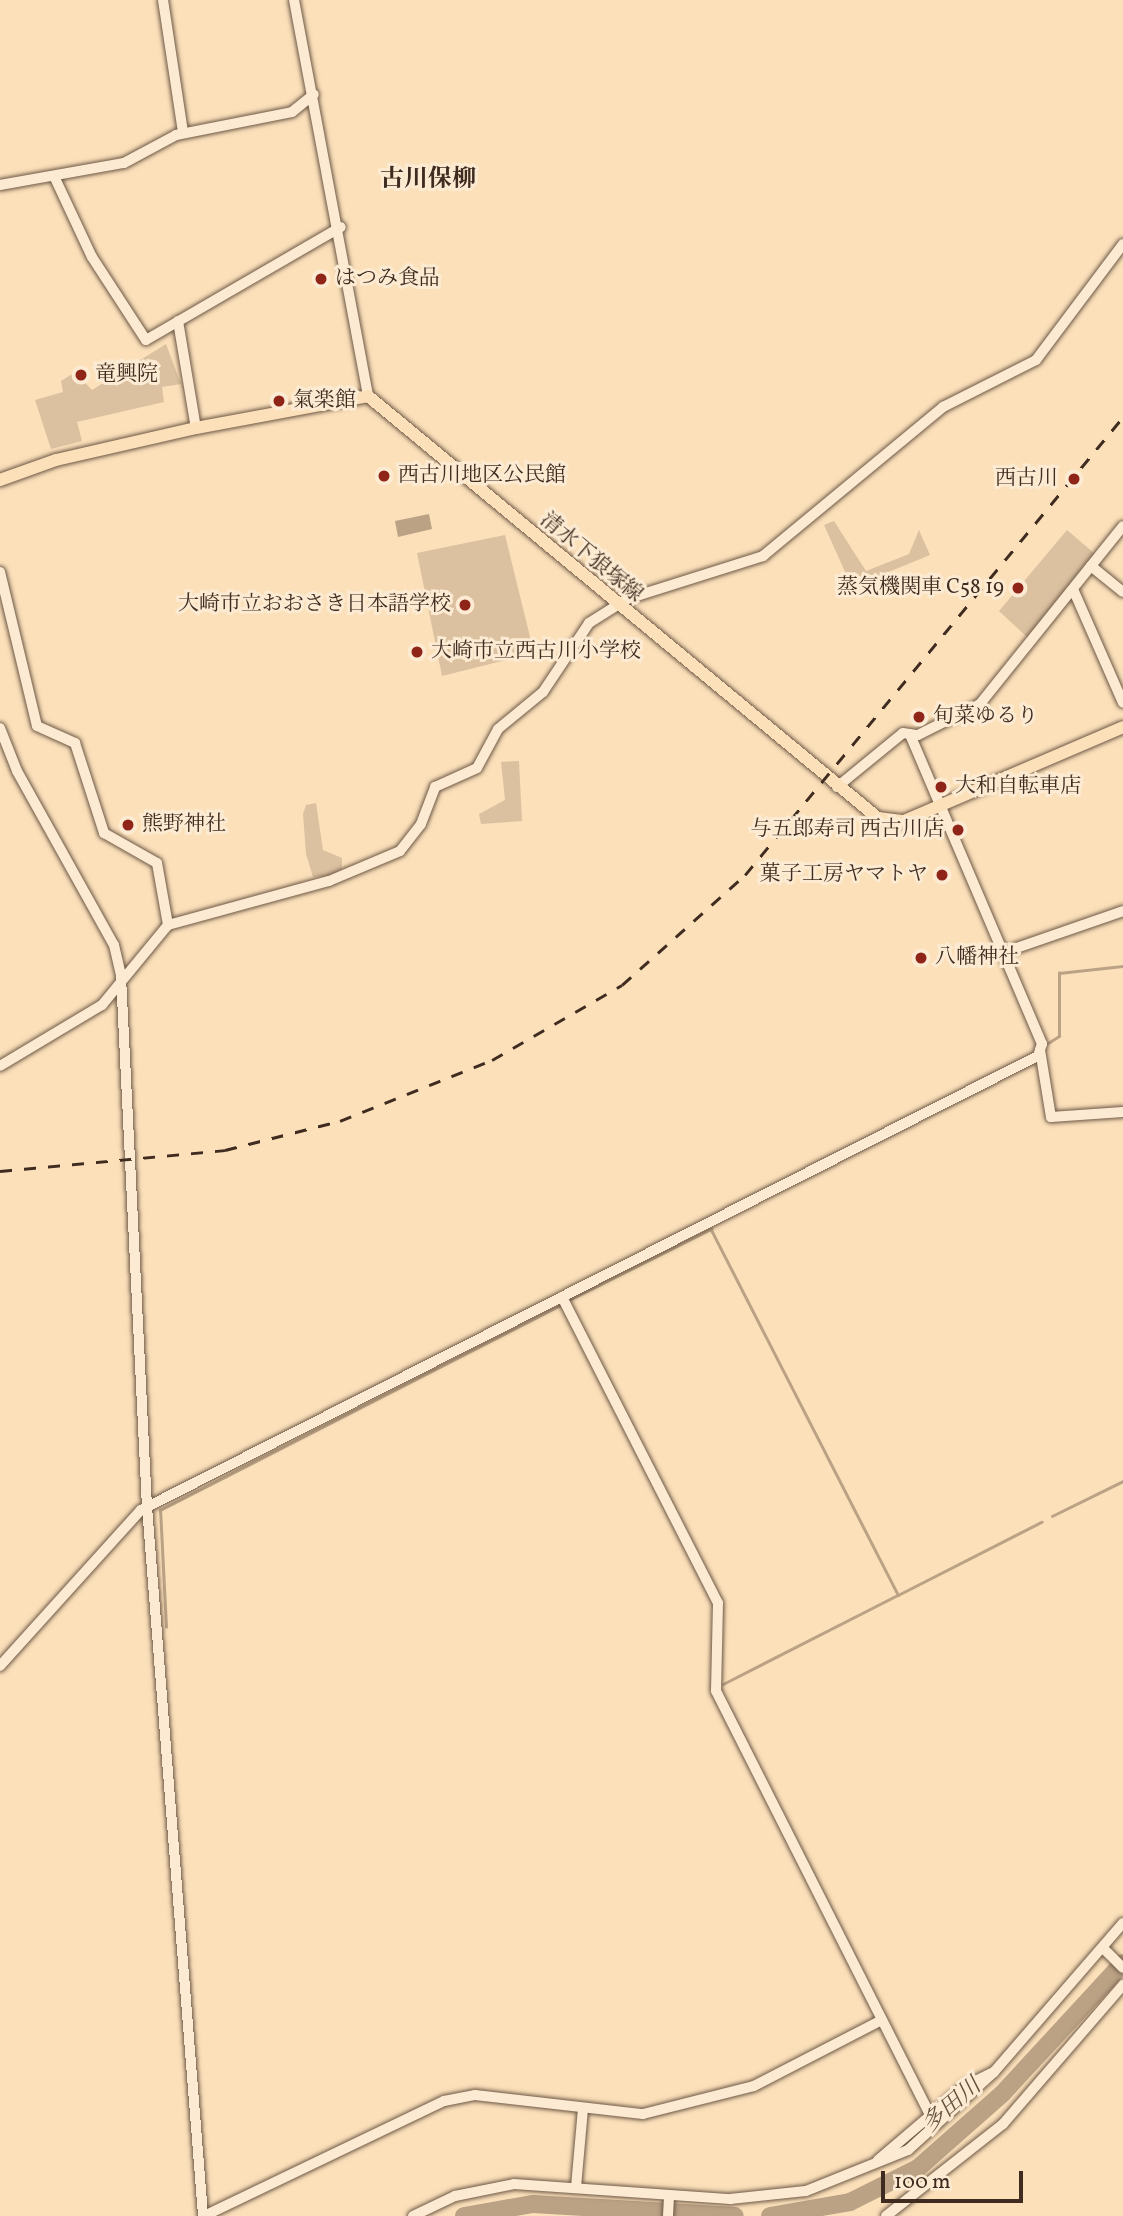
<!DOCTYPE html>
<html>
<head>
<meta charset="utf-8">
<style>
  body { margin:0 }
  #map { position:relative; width:1123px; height:2216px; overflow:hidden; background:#fbe0ba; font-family:Vollkorn,"Noto Serif JP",serif }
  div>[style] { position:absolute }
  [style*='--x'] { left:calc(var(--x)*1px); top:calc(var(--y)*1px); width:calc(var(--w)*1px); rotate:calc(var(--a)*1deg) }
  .green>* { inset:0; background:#dbc1a0 }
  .water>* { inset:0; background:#bba285 }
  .stream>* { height:2.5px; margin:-1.25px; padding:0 1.25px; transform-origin:1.25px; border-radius:1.25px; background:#bba285 }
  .river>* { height:18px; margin:-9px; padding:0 9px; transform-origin:9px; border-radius:9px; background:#bba285 }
  .roads { filter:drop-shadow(0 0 2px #6e5846) drop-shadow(0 0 2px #6e5846) }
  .minor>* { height:10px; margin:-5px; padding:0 5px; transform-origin:5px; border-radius:5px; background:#fcebd2 }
  .major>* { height:12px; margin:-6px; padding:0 6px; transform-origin:6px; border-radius:6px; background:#fbe0ba }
  .rail>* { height:2.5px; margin-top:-1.25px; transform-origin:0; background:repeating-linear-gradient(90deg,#3f2b1f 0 12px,transparent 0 24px) }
  .dots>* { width:19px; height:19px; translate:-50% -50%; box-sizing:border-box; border:4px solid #fcebd2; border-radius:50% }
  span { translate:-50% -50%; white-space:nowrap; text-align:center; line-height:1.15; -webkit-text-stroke:6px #fcebd2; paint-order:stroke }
  .poi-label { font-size:21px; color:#3f2b1f }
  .left { translate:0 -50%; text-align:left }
  .right { translate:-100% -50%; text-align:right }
  .street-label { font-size:21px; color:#3f2b1f }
  .water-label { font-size:23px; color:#644f3e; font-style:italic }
  .quarter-label { font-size:24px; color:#3f2b1f; font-weight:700 }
  .scale { position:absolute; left:881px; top:2171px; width:142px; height:32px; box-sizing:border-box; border:4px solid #3f2b1f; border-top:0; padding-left:9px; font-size:21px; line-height:24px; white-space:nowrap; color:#3f2b1f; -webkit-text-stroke:5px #fcebd2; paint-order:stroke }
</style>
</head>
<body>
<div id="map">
  <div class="green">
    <i style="clip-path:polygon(166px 344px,181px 384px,162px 387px,164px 402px,77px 422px,82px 441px,51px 449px,35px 400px,63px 392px,61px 381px,75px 372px,92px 390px)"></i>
    <i style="clip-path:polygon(834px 521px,866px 571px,909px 554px,919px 530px,930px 555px,857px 585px,846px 574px,824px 525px)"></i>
    <i style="clip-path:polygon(1067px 530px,1095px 554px,1028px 638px,999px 611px)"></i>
    <i style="clip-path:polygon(505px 535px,534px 653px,442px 676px,417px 553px)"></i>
    <i style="clip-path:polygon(519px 761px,522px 821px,481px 824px,479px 814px,505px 800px,501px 762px)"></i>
    <i style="clip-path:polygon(316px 803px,323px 850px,342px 858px,342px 869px,329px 876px,313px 877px,306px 854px,303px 814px,306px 805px)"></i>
  </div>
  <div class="water">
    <i style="clip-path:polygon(429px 514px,432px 529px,398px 537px,395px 521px)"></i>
  </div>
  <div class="stream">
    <i style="--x:1048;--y:1043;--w:13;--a:-32"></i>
    <i style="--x:1059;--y:1036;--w:63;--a:-90"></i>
    <i style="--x:1059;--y:973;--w:64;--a:-6.2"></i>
    <i style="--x:571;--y:1299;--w:157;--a:-26.6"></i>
    <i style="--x:711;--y:1229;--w:411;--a:62.9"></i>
    <i style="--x:898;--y:1595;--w:161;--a:-27"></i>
    <i style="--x:1052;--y:1516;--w:79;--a:-26.2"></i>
    <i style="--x:166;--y:1627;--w:117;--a:-92.9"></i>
    <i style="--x:160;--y:1510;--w:449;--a:-27.1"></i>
    <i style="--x:723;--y:1684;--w:196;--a:-27"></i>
  </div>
  <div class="river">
    <i style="--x:464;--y:2216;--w:70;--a:-9.9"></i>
    <i style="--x:533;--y:2204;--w:202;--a:3.4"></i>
    <i style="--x:770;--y:2216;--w:81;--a:-9.9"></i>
    <i style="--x:850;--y:2202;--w:76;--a:-26.6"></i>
    <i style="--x:918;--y:2168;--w:112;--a:-41.4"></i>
    <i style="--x:1002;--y:2094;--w:178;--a:-47.3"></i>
  </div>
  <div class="roads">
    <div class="minor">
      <i style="--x:163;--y:0;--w:134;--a:81.4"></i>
      <i style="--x:294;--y:0;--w:403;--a:79.4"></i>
      <i style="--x:54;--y:176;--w:89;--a:64.9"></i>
      <i style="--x:92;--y:257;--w:99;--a:57"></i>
      <i style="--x:146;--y:340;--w:225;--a:-30.1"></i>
      <i style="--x:0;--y:185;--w:126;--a:-10.1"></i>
      <i style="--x:124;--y:163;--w:59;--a:-28.3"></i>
      <i style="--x:176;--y:135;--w:118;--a:-11.2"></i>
      <i style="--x:292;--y:112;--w:28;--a:-39"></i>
      <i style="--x:178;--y:321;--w:109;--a:80.5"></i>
      <i style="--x:1091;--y:566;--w:41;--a:39.1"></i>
      <i style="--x:0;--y:572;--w:158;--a:76.5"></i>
      <i style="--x:37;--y:726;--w:42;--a:24.1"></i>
      <i style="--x:75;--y:743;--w:95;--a:72.1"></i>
      <i style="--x:104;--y:833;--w:61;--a:29.5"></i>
      <i style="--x:157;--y:863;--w:63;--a:79.9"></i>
      <i style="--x:1073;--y:589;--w:124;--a:66.3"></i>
      <i style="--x:0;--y:728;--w:46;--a:68.4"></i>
      <i style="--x:17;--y:771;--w:199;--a:60.9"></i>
      <i style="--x:114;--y:945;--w:32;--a:77"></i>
      <i style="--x:121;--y:976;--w:532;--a:87.2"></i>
      <i style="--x:147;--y:1507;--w:711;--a:85.48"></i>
      <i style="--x:837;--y:787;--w:85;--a:-39.3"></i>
      <i style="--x:903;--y:733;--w:15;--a:8"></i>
      <i style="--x:918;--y:735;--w:69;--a:-26.6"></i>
      <i style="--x:980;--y:704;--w:228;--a:-51.2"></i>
      <i style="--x:1002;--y:953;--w:128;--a:-19.1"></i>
      <i style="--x:1040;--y:1050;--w:68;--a:80.7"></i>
      <i style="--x:1051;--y:1117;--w:72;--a:-4"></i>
      <i style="--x:0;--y:1066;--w:119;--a:-30.9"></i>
      <i style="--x:102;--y:1005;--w:104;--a:-50.5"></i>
      <i style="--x:168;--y:925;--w:167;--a:-15.3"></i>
      <i style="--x:329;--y:881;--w:77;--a:-22.9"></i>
      <i style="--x:400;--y:851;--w:34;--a:-52"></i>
      <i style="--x:421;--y:824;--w:40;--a:-69"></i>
      <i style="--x:435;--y:787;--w:46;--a:-24.3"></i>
      <i style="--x:477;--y:768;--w:44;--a:-61.7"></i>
      <i style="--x:498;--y:729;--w:58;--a:-39.4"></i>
      <i style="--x:543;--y:692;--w:83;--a:-56.3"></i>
      <i style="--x:589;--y:623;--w:45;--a:-32.3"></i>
      <i style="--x:627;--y:599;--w:143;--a:-17.5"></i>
      <i style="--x:763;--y:556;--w:234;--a:-39.6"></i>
      <i style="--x:943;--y:407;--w:104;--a:-26.8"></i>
      <i style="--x:1036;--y:360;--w:145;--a:-53.1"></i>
      <i style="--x:562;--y:1297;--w:343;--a:63"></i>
      <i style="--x:718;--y:1603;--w:88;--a:91.3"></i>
      <i style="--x:716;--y:1691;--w:475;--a:63.2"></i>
      <i style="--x:0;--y:1666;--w:210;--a:-47.9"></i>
      <i style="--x:141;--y:1510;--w:1005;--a:-26.85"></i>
      <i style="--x:1038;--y:1056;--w:13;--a:-72"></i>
      <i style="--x:1042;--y:1044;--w:337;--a:-113.1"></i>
      <i style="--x:1103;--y:1948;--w:28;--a:45"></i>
      <i style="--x:878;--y:2160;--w:114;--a:-40.4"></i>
      <i style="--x:965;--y:2086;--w:32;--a:-26"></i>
      <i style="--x:994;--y:2072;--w:197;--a:-49.1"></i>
      <i style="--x:576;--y:2187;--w:78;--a:-84.9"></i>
      <i style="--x:204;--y:2216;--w:266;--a:-25.6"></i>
      <i style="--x:444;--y:2101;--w:32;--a:-11"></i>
      <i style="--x:475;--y:2095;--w:169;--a:6.5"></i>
      <i style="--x:643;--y:2114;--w:114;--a:-14.2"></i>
      <i style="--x:754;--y:2086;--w:144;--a:-27.3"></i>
      <i style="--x:413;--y:2216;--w:47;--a:-25.5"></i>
      <i style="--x:455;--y:2196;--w:60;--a:-11.5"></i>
      <i style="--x:514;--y:2184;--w:217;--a:4"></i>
      <i style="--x:730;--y:2199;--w:76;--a:-6"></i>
      <i style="--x:806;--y:2191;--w:110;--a:-21.9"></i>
      <i style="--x:908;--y:2150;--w:116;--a:-42.2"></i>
      <i style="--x:668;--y:2216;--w:19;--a:-87"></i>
      <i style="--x:886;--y:2216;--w:149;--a:-38.2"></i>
      <i style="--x:1003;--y:2124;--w:184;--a:-49.2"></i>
    </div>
    <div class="major">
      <i style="--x:0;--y:480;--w:59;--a:-19.7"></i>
      <i style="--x:56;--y:460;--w:144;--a:-12.9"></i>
      <i style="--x:196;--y:428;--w:175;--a:-10.5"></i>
      <i style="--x:368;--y:396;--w:662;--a:39.61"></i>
      <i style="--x:878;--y:818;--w:26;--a:7"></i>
      <i style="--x:904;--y:821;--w:238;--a:-23.2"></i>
    </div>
  </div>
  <div class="rail">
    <i style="--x:0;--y:1171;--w:226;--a:-5.3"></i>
    <i style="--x:225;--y:1150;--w:119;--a:-14.2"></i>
    <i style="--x:340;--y:1121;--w:164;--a:-21.9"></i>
    <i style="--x:492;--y:1060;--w:150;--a:-30"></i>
    <i style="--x:622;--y:985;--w:165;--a:-41.8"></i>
    <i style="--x:745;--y:875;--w:594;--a:-50.47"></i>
  </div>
  <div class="dots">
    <i style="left:321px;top:279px;background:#8f2418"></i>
    <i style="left:81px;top:375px;background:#8f2418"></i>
    <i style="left:279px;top:401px;background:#8f2418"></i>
    <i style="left:384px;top:476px;background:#8f2418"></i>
    <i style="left:1074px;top:479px;background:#8f2418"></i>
    <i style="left:1018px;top:588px;background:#8f2418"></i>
    <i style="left:465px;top:605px;background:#8f2418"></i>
    <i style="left:417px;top:652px;background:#8f2418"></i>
    <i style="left:919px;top:717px;background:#8f2418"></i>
    <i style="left:941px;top:787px;background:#8f2418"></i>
    <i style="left:128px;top:825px;background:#8f2418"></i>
    <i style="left:958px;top:830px;background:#8f2418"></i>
    <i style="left:942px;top:875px;background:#8f2418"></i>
    <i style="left:921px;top:958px;background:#8f2418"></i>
  </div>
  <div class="poi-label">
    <span class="left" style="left:335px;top:279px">はつみ食品</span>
    <span class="left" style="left:95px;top:375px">竜興院</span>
    <span class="left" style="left:293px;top:401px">氣楽館</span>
    <span class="left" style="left:398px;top:476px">西古川地区公民館</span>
    <span class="right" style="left:1058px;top:479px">西古川</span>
    <span class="right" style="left:1004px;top:588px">蒸気機関車 C58 19</span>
    <span class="right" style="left:451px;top:605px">大崎市立おおさき日本語学校</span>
    <span class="left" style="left:431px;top:652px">大崎市立西古川小学校</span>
    <span class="left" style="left:933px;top:717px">旬菜ゆるり</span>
    <span class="left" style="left:955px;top:787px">大和自転車店</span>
    <span class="left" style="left:142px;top:825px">熊野神社</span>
    <span class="right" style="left:944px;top:830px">与五郎寿司 西古川店</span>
    <span class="right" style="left:928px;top:875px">菓子工房ヤマトヤ</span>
    <span class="left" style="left:935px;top:958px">八幡神社</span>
  </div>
  <div class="street-label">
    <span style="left:591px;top:558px;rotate:40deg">清水下狼塚線</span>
  </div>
  <div class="water-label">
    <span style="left:952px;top:2106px;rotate:-41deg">多田川</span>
  </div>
  <div class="quarter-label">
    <span style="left:428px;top:181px">古川保柳</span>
  </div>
  <div class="scale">100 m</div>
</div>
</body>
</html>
